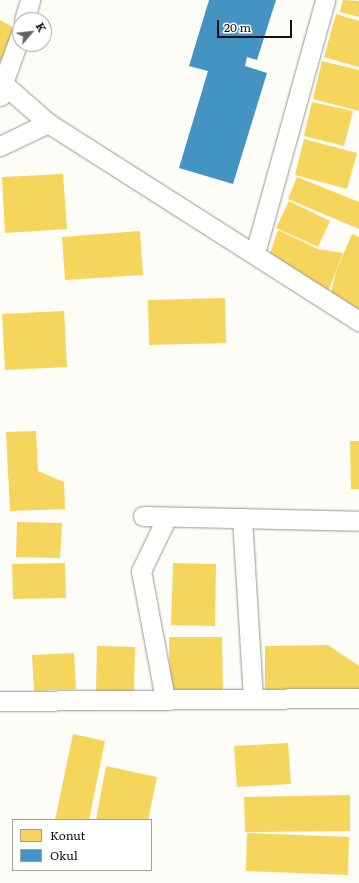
<!DOCTYPE html>
<html>
<head>
<meta charset="utf-8">
<style>
  body { margin:0 }
  #map { position:relative; width:359px; height:883px; overflow:hidden; background:#fdfcf7; font-family:Literata,serif }
  div>[style] { position:absolute }
  [style*='--x'] { left:calc(var(--x)*1px); top:calc(var(--y)*1px); width:calc(var(--w)*1px); rotate:calc(var(--a)*1deg) }
  .homes>* { inset:0; background:#f6d55c }
  .schools>* { inset:0; background:#4393c3 }
  .roads { filter:drop-shadow(0 0 1px #979795) drop-shadow(0 0 1px #979795) }
  .minor>* { height:19px; margin:-9.5px; padding:0 9.5px; transform-origin:9.5px; border-radius:9.5px; background:#fffffe }
  .tertiary>* { height:22px; margin:-11px; padding:0 11px; transform-origin:11px; border-radius:11px; background:#fffffe }
  span { translate:-50% -50%; white-space:nowrap; text-align:center; line-height:1.15; -webkit-text-stroke:4px #fff; paint-order:stroke }
  .legend { position:absolute; left:12px; top:819px; width:140px; height:52px; box-sizing:border-box; background:#fff; border:1px solid #a0a0a0; margin:0; padding:5px 7px; list-style:none; font-size:12px; color:#111 }
  .legend li { display:flex; align-items:center; gap:8px; height:20px }
  .legend b { width:20px; border:1px solid #a0a0a0 }
  .north { position:absolute; left:12px; top:12px; width:40px; height:40px; box-sizing:border-box; background:#fff; border:1px solid #a0a0a0; border-radius:50%; rotate:62deg; font-size:11px; font-weight:700; line-height:16px; text-align:center; color:#111 }
  .north::after { content:''; display:block; margin:auto; width:14px; height:18px; background:#646362; clip-path:polygon(50% 0,100% 100%,50% 72%,0 100%) }
  .scale { position:absolute; left:217px; top:20px; width:75px; height:18px; box-sizing:border-box; border:2px solid #111; border-top:0; padding-left:5px; font-size:12px; line-height:14px; white-space:nowrap; color:#111; -webkit-text-stroke:3px #fff; paint-order:stroke }
</style>
</head>
<body>
<div id="map">
  <div class="homes">
    <i style="clip-path:polygon(343px 0,359px 1px,359px 17px,340px 12px)"></i>
    <i style="clip-path:polygon(336px 14px,359px 21px,359px 67px,324px 57px)"></i>
    <i style="clip-path:polygon(0 20px,18px 30px,5px 63px,0 60px)"></i>
    <i style="clip-path:polygon(322px 61px,359px 70px,359px 111px,313px 99px)"></i>
    <i style="clip-path:polygon(312px 102px,353px 111px,344px 146px,304px 136px)"></i>
    <i style="clip-path:polygon(304px 139px,357px 153px,347px 189px,295px 175px)"></i>
    <i style="clip-path:polygon(63px 174px,67px 229px,5px 233px,2px 177px)"></i>
    <i style="clip-path:polygon(297px 177px,359px 202px,359px 229px,288px 199px)"></i>
    <i style="clip-path:polygon(289px 201px,330px 221px,318px 247px,276px 228px)"></i>
    <i style="clip-path:polygon(278px 230px,318px 249px,343px 253px,328px 292px,269px 256px)"></i>
    <i style="clip-path:polygon(140px 231px,143px 275px,65px 280px,62px 237px)"></i>
    <i style="clip-path:polygon(352px 234px,359px 237px,359px 314px,330px 295px,337px 269px)"></i>
    <i style="clip-path:polygon(225px 298px,226px 343px,149px 345px,148px 300px)"></i>
    <i style="clip-path:polygon(64px 311px,67px 367px,5px 370px,2px 314px)"></i>
    <i style="clip-path:polygon(36px 431px,38px 471px,64px 482px,65px 509px,10px 511px,6px 432px)"></i>
    <i style="clip-path:polygon(350px 441px,359px 441px,359px 489px,351px 489px)"></i>
    <i style="clip-path:polygon(17px 522px,62px 523px,60px 558px,16px 557px)"></i>
    <i style="clip-path:polygon(65px 563px,66px 598px,13px 599px,12px 564px)"></i>
    <i style="clip-path:polygon(173px 563px,216px 564px,215px 626px,171px 625px)"></i>
    <i style="clip-path:polygon(169px 637px,222px 637px,223px 690px,170px 691px)"></i>
    <i style="clip-path:polygon(328px 645px,359px 666px,359px 690px,265px 692px,265px 646px)"></i>
    <i style="clip-path:polygon(97px 646px,135px 647px,134px 693px,96px 692px)"></i>
    <i style="clip-path:polygon(74px 653px,76px 689px,34px 691px,32px 655px)"></i>
    <i style="clip-path:polygon(73px 734px,105px 741px,89px 820px,55px 820px)"></i>
    <i style="clip-path:polygon(288px 743px,291px 784px,237px 787px,234px 746px)"></i>
    <i style="clip-path:polygon(106px 766px,157px 777px,148px 820px,96px 820px)"></i>
    <i style="clip-path:polygon(350px 795px,350px 831px,245px 832px,244px 797px)"></i>
    <i style="clip-path:polygon(247px 833px,349px 837px,348px 875px,246px 871px)"></i>
  </div>
  <div class="schools">
    <i style="clip-path:polygon(209px 0,276px 0,257px 60px,247px 57px,245px 66px,267px 73px,233px 184px,179px 168px,208px 71px,189px 66px)"></i>
  </div>
  <div class="roads">
    <div class="minor">
      <i style="--x:24;--y:20;--w:21;--a:-73"></i>
      <i style="--x:0;--y:81;--w:64;--a:41.2"></i>
      <i style="--x:48;--y:123;--w:369;--a:32.5"></i>
      <i style="--x:3;--y:83;--w:50;--a:-70.1"></i>
      <i style="--x:0;--y:146;--w:53;--a:-25.6"></i>
      <i style="--x:255;--y:253;--w:263;--a:-74.5"></i>
      <i style="--x:143;--y:516;--w:216;--a:1.3"></i>
      <i style="--x:242;--y:518;--w:179;--a:86.5"></i>
      <i style="--x:165;--y:699;--w:130;--a:-100.6"></i>
      <i style="--x:141;--y:571;--w:60;--a:-64.3"></i>
      <i style="--x:0;--y:701;--w:359;--a:-0.5"></i>
    </div>
    <div class="tertiary">
      <i style="--x:0;--y:95;--w:12;--a:-76"></i>
    </div>
  </div>
  <ul class="legend">
  <li><b style="height:11px;background:#f6d55c"></b>Konut</li>
  <li><b style="height:11px;background:#4393c3"></b>Okul</li>
  </ul>
  <div class="north">K</div>
  <div class="scale">20 m</div>
</div>
</body>
</html>
